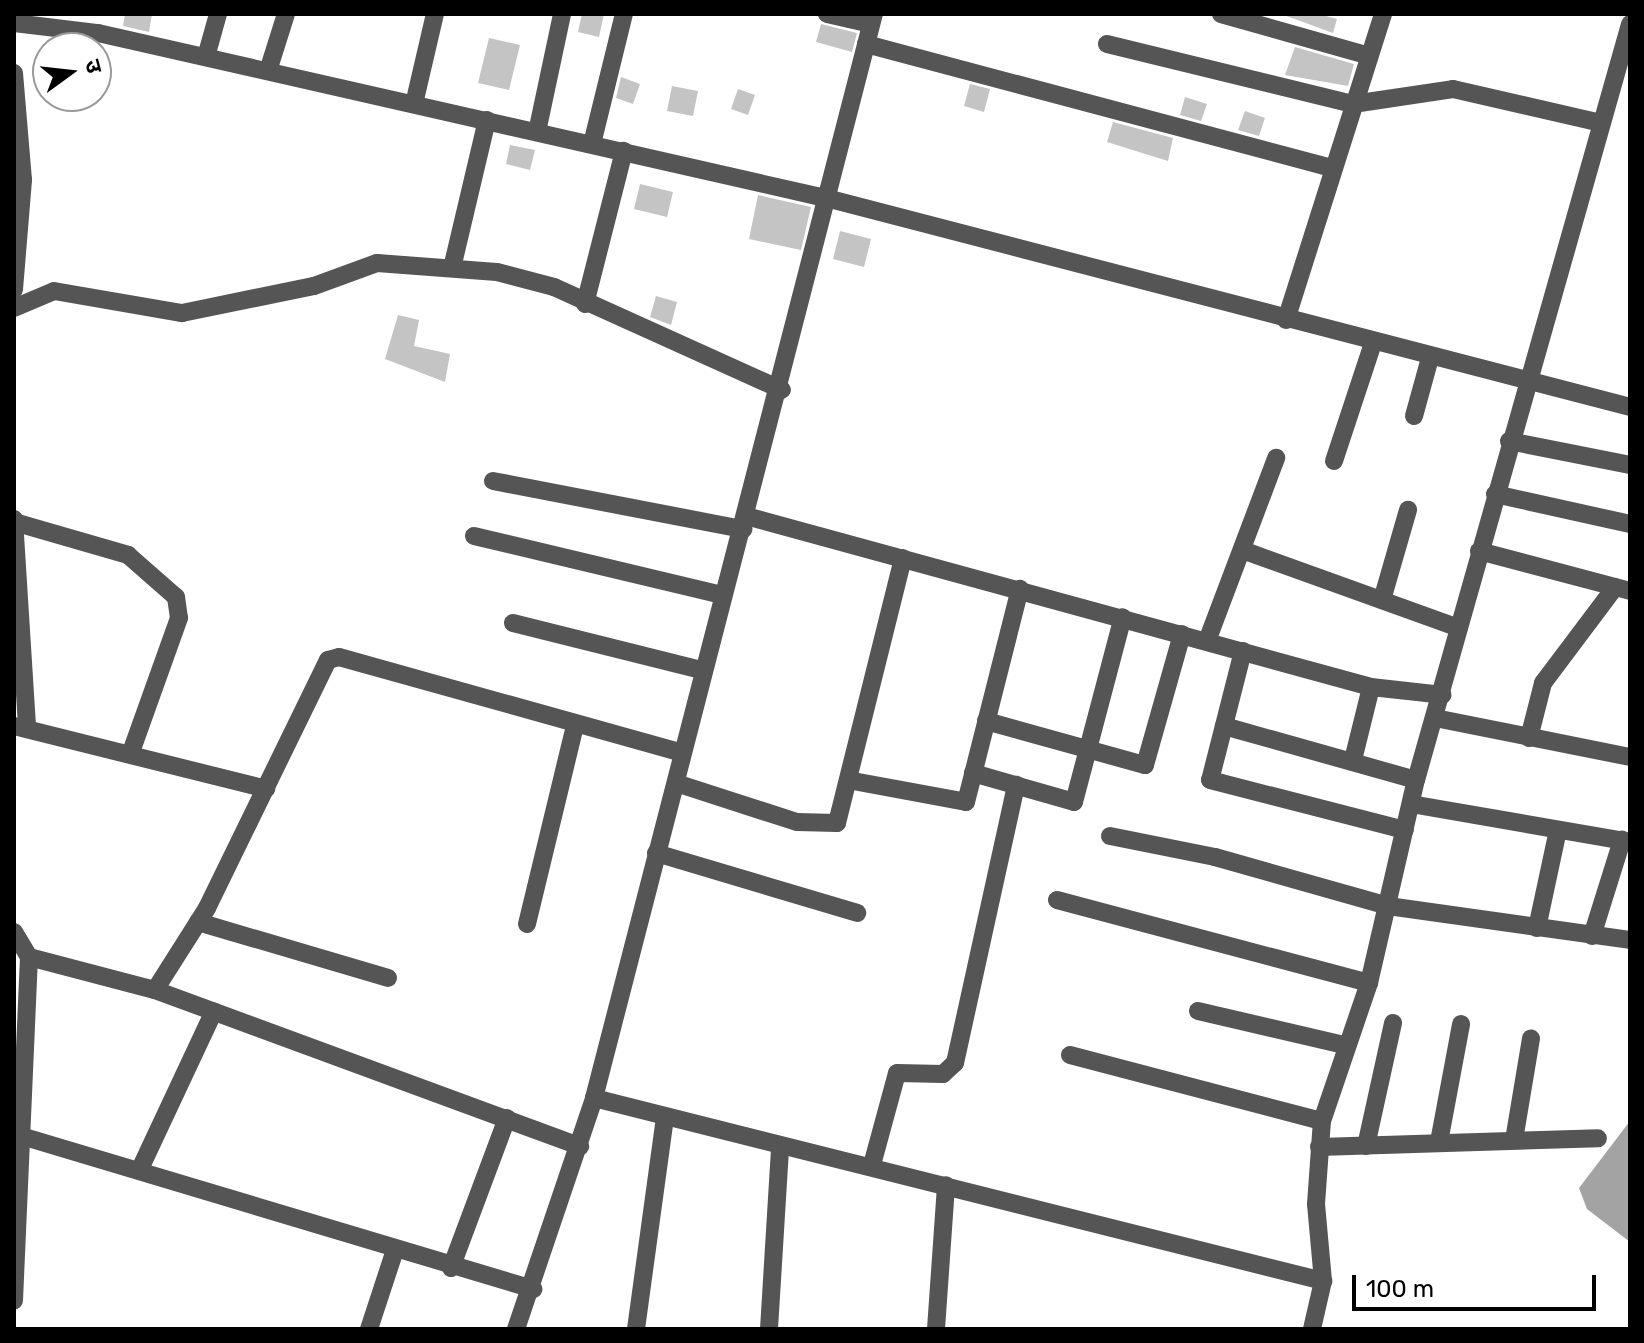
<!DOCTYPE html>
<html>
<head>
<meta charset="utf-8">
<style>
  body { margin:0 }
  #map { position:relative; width:1644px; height:1343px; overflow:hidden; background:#fff; font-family:Rubik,"Noto Sans Devanagari",sans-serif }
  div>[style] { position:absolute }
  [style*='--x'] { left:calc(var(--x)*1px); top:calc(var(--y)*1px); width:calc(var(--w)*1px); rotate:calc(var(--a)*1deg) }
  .water>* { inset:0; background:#a3a3a3 }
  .building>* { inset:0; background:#c4c4c4 }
  .minor>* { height:18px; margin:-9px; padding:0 9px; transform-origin:9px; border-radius:9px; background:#555 }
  span { translate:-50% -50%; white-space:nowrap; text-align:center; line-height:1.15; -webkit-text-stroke:6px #fff; paint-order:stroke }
  .frame { position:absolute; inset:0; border:16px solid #000; pointer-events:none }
  .north { position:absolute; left:32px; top:32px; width:80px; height:80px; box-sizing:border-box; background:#fff; border:2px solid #999; border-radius:50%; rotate:75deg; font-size:22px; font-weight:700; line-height:32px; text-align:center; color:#000 }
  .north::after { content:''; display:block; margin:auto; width:28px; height:36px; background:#000; clip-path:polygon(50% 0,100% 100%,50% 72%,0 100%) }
  .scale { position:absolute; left:1352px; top:1275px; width:244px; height:36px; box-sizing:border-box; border:4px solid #000; border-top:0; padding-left:10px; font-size:24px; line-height:28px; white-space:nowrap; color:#000; -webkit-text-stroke:6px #fff; paint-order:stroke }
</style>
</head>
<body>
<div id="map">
  <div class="water">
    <i style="clip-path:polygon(1630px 1121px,1630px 1242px,1587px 1209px,1579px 1188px)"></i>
  </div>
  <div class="building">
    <i style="clip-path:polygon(125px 14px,152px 14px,149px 32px,123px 26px)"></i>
    <i style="clip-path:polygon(582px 14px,604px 14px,599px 37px,578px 32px)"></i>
    <i style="clip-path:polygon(1281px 14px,1319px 14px,1337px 19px,1333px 33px)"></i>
    <i style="clip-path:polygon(821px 24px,857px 33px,852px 52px,816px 42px)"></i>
    <i style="clip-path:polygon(489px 38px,520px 45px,509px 90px,478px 83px)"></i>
    <i style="clip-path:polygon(1295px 47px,1354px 64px,1348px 86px,1285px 75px)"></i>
    <i style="clip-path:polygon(621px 77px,640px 84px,633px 104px,616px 98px)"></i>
    <i style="clip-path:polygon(970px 84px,990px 89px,984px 112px,964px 106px)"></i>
    <i style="clip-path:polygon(672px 86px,698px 91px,693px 116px,667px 111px)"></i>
    <i style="clip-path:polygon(738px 89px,755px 95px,748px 115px,731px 109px)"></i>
    <i style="clip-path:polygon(1185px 97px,1207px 104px,1201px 121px,1180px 115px)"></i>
    <i style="clip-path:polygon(1245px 111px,1265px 118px,1259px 136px,1238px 130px)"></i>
    <i style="clip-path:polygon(1113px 122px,1173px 138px,1168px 161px,1107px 142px)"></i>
    <i style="clip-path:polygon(510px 145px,535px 150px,530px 170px,506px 164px)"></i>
    <i style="clip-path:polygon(640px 184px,673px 192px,667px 217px,634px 209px)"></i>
    <i style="clip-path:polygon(758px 195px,811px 207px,801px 250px,749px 239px)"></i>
    <i style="clip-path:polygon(840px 231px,871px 239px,864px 267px,833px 259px)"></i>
    <i style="clip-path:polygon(656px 296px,677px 302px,671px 325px,650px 317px)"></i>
    <i style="clip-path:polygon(398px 315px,419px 320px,414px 346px,450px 354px,445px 382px,385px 359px)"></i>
  </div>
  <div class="minor">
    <i style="--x:827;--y:14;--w:45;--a:12.8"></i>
    <i style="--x:1221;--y:14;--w:154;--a:15.8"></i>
    <i style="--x:14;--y:23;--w:85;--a:6.8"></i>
    <i style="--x:98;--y:33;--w:751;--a:12.78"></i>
    <i style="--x:830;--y:199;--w:827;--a:14.57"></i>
    <i style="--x:866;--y:44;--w:483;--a:14.9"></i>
    <i style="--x:1107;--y:44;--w:253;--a:13.7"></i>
    <i style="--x:1353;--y:104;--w:101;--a:-8.5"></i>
    <i style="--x:1453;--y:89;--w:152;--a:12.9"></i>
    <i style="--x:206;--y:57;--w:45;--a:-74.4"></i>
    <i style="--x:268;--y:71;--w:60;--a:-72.5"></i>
    <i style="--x:14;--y:73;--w:107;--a:85.2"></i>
    <i style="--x:23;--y:180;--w:110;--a:94.7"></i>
    <i style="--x:414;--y:104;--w:92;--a:-76.9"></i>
    <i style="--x:537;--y:132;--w:121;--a:-78"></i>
    <i style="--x:592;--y:144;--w:134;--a:-76.2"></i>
    <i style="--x:452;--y:268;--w:152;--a:-76.7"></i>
    <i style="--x:585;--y:304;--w:158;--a:-75.7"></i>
    <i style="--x:14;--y:308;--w:43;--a:-23"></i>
    <i style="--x:54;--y:291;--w:130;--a:9.8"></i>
    <i style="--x:182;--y:313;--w:135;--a:-11.6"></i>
    <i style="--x:314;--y:286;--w:67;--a:-20.1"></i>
    <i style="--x:377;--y:263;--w:120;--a:4.3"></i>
    <i style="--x:497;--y:272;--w:59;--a:14.7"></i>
    <i style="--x:554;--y:287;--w:250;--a:24.3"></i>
    <i style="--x:1286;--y:320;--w:321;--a:-72.4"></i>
    <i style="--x:1414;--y:416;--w:60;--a:-74.6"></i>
    <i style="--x:1509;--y:441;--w:123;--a:11.2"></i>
    <i style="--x:1334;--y:461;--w:124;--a:-71.7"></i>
    <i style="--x:493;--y:481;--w:255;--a:10.9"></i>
    <i style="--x:1495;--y:494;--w:138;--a:12.5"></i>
    <i style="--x:746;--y:516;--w:648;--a:15.3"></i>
    <i style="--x:1371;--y:687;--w:72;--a:6.3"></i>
    <i style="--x:14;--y:519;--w:208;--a:86.4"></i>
    <i style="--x:14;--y:522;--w:119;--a:16.1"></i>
    <i style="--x:128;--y:555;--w:64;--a:41.2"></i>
    <i style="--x:176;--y:597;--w:21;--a:82"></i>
    <i style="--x:179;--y:618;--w:142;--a:109.7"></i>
    <i style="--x:474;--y:536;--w:254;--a:13.4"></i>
    <i style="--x:1245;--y:551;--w:227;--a:19.8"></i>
    <i style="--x:1479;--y:551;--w:156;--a:14.8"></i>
    <i style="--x:1382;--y:600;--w:94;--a:-73.9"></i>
    <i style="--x:513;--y:623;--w:195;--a:14"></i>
    <i style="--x:1207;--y:641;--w:196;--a:-69.3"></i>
    <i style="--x:1243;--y:651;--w:133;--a:104.3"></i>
    <i style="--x:1210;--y:780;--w:201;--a:14.4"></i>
    <i style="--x:1435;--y:718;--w:199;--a:11.3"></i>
    <i style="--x:986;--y:721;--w:165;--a:15.5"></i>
    <i style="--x:1145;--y:765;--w:136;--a:-74.2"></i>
    <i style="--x:14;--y:726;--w:260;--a:14"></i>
    <i style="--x:1224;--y:726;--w:199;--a:15.7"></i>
    <i style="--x:1529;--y:738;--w:57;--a:-75.7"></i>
    <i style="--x:1543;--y:683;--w:120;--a:-53.1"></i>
    <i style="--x:1353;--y:760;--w:75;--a:-76.1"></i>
    <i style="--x:973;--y:773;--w:105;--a:16"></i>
    <i style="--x:1074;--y:802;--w:191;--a:-75.2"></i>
    <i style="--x:853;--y:781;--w:115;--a:10.5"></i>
    <i style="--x:966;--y:802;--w:220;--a:-75.8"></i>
    <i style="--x:676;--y:783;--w:127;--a:17.9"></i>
    <i style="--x:797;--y:822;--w:40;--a:1.4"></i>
    <i style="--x:837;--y:823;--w:273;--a:-76"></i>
    <i style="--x:1411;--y:804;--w:222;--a:9.8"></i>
    <i style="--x:1110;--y:836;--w:107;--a:11.3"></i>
    <i style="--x:1215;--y:857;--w:180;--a:15.8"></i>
    <i style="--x:1388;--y:906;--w:244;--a:8"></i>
    <i style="--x:656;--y:853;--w:210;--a:16.6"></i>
    <i style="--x:1057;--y:900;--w:323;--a:14.9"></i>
    <i style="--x:198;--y:922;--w:198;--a:16.4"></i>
    <i style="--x:527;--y:924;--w:205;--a:-76.4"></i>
    <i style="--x:1537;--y:928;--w:100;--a:-77.9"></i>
    <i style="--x:14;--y:932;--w:29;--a:59"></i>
    <i style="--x:29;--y:957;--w:344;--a:92.5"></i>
    <i style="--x:1592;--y:936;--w:101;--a:-72.6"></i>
    <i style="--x:29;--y:957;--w:130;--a:14.7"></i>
    <i style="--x:155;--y:990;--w:453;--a:20.2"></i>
    <i style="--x:155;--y:990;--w:97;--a:-57.6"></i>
    <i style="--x:207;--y:908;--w:276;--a:-64"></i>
    <i style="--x:328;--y:660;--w:11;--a:-15"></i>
    <i style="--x:339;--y:657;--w:356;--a:15.6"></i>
    <i style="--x:1198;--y:1011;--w:150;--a:13.1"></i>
    <i style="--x:1070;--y:1055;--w:260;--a:14.7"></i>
    <i style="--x:594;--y:1098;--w:752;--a:14.09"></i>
    <i style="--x:18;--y:1135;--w:538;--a:16.65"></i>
    <i style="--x:1514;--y:1140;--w:103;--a:-80.5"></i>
    <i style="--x:1439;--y:1142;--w:120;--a:-79.4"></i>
    <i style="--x:1366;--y:1146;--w:126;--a:-77.6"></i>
    <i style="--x:1319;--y:1147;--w:279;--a:-1.8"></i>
    <i style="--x:872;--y:1165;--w:95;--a:-74.8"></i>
    <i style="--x:897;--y:1073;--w:46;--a:1.2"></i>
    <i style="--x:943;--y:1074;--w:16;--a:-43"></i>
    <i style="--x:955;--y:1063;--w:285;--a:-77.6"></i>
    <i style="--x:140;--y:1169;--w:174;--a:-64.9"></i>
    <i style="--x:451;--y:1268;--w:160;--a:-69.5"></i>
    <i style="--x:369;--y:1329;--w:83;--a:-71.8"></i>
    <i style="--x:516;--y:1329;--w:244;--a:-71.3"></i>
    <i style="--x:594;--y:1098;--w:1120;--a:-75.52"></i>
    <i style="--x:636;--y:1329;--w:213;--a:-82.2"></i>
    <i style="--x:769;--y:1329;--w:181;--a:-86.5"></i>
    <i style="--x:936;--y:1329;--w:144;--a:-86"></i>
    <i style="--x:1312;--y:1329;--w:49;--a:-77.1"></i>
    <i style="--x:1323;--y:1281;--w:77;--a:-95.2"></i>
    <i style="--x:1316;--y:1204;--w:83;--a:-85.9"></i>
    <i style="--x:1322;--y:1121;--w:146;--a:-71.2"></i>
    <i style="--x:1369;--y:983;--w:208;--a:-77"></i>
    <i style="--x:1416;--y:780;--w:786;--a:-74.19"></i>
  </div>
  <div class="frame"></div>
  <div class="north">उ</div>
  <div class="scale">100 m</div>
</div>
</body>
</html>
